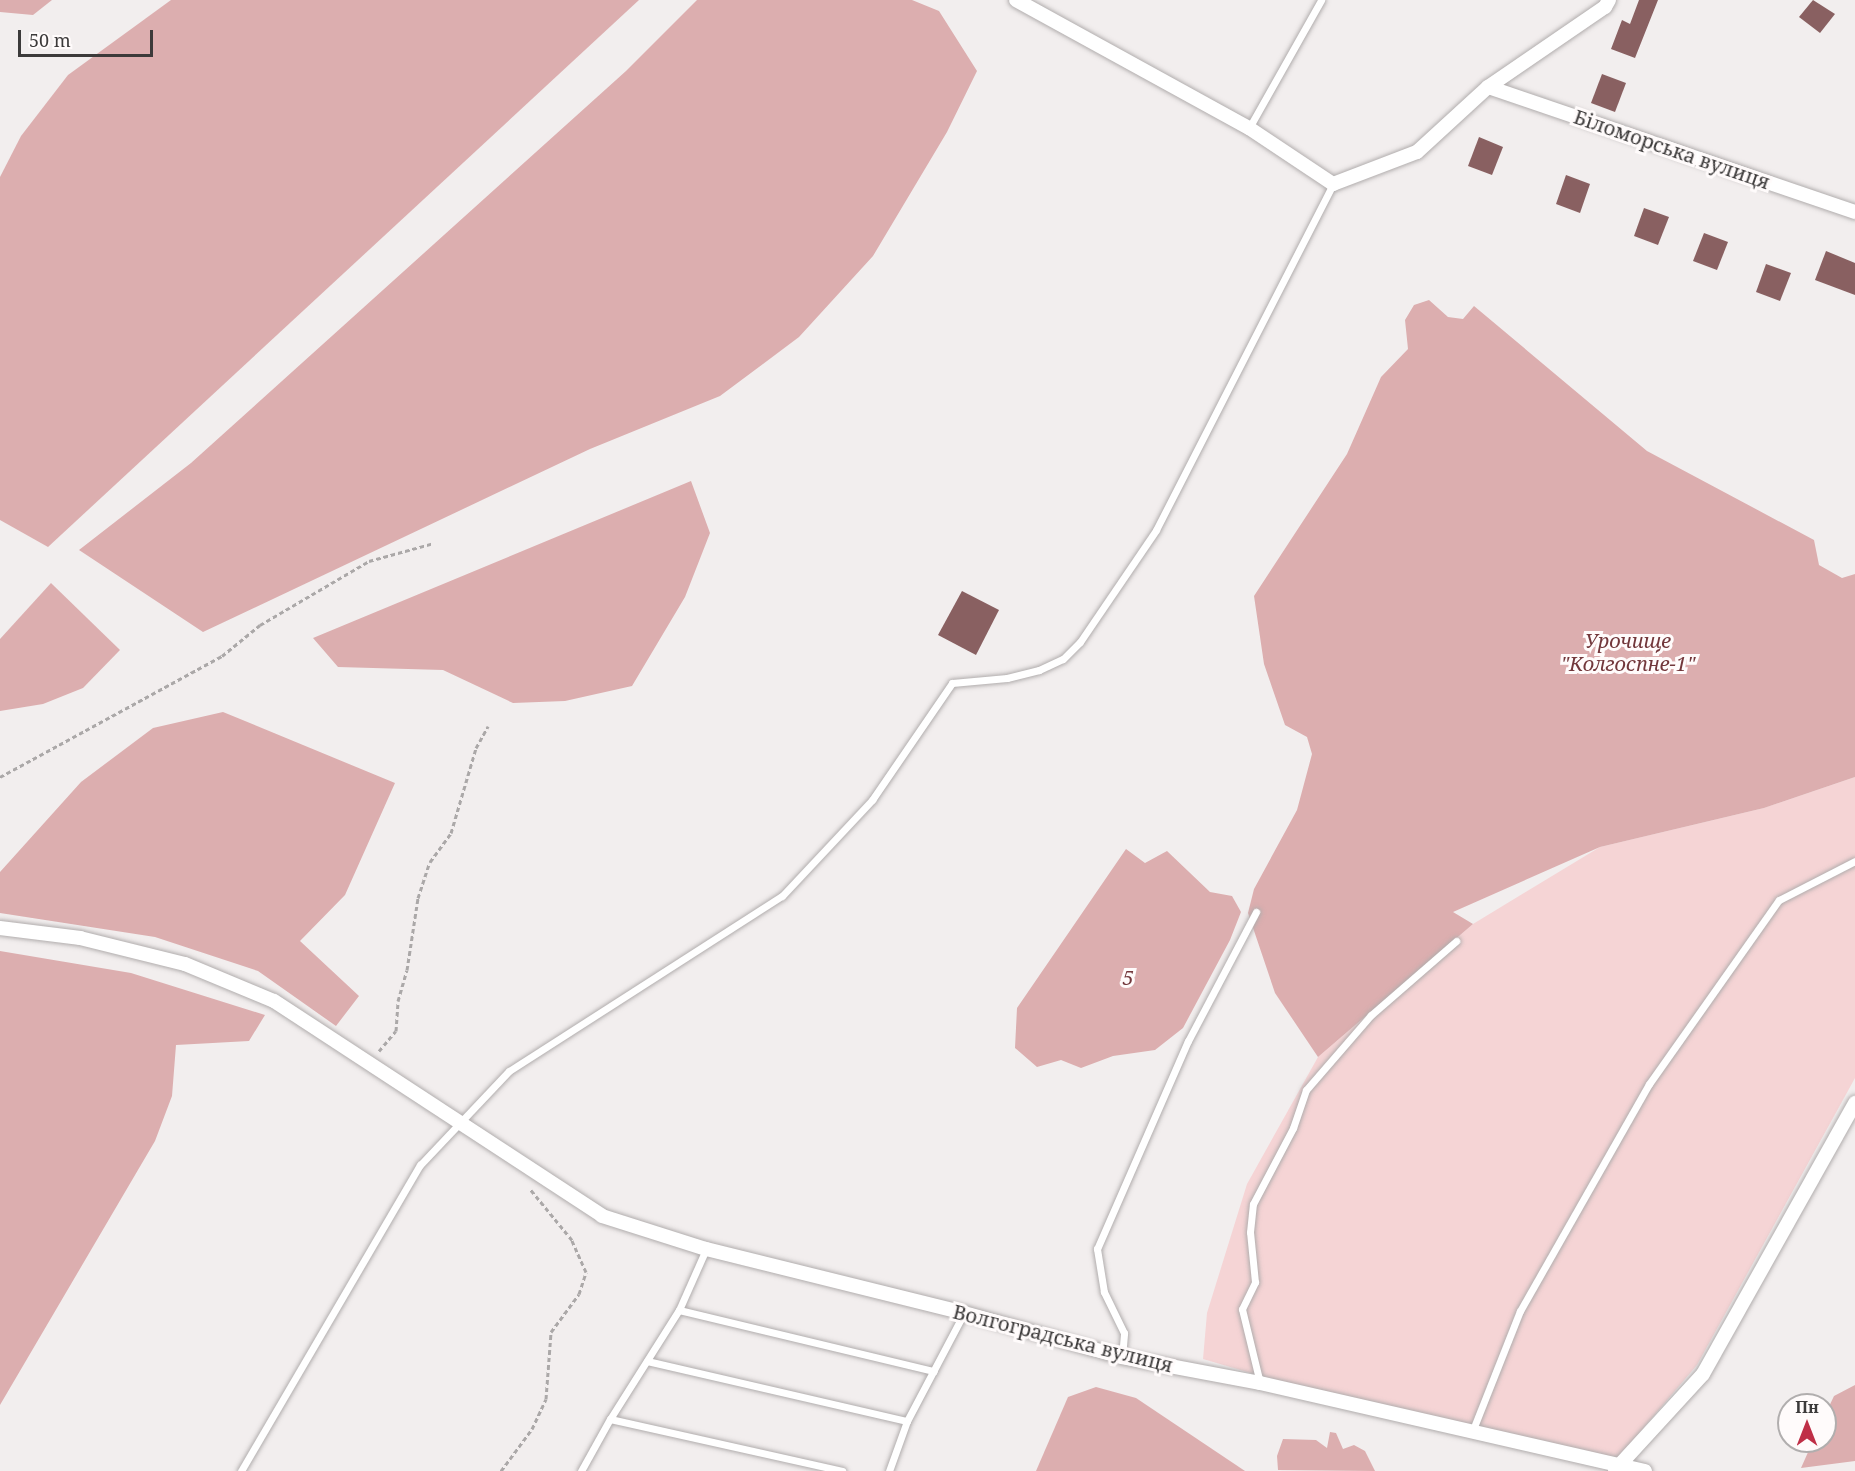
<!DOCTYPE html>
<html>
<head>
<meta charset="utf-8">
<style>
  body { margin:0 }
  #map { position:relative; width:1855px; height:1471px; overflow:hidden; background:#f2eeee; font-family:"Noto Serif",serif }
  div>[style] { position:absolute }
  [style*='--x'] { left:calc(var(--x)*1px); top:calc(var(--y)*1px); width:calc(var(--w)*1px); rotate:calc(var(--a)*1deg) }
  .green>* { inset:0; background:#f5d4d5 }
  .forest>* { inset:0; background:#dcaeaf }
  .building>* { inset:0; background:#896061 }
  .path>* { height:3px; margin-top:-1.5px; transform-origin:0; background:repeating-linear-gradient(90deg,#aba8a8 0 4.5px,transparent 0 7.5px) }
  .roads { filter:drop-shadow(0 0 2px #b1adad) drop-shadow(0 0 2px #b1adad) }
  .lane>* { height:7px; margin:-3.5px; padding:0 3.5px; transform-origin:3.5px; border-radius:3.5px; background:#fff }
  .street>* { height:14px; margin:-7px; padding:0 7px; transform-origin:7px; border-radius:7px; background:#fff }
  span { translate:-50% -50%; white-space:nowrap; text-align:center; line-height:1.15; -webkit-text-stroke:6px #fffbfb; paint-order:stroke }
  .street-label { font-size:20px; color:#3c3a3a }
  .park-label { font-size:20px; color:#72373b; font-style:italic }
  .north { position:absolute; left:1777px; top:1393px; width:60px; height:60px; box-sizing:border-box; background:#fffbfb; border:2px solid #b1aeae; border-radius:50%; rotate:0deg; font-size:16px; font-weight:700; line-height:24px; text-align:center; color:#3c3a3a }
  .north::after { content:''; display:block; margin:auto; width:21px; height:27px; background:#bf2f47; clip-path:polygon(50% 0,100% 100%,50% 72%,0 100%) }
  .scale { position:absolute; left:18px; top:30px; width:135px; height:27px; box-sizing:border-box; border:3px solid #3c3a3a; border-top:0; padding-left:8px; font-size:18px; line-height:21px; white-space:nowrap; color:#3c3a3a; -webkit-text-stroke:4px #fffbfb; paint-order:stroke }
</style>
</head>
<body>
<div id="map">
  <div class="green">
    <i style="clip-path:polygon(1855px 777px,1855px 1078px,1697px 1365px,1617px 1459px,1271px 1379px,1203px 1359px,1207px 1313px,1247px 1184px,1318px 1057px,1473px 924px,1600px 847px,1764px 808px)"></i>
  </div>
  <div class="forest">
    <i style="clip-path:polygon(0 0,52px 0,33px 15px,0 12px)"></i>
    <i style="clip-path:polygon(171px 0,639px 0,48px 547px,0 520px,0 177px,21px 136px,68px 75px)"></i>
    <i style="clip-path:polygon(697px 0,912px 0,939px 11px,977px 71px,947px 132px,873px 256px,799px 337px,720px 396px,590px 449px,203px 632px,79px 550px,191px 463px,626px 71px)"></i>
    <i style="clip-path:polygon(1429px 300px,1448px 317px,1463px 319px,1474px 306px,1647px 451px,1814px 540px,1819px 565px,1842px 578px,1855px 574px,1855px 777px,1764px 808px,1600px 847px,1453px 912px,1473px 924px,1318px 1057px,1275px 993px,1248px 913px,1254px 889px,1297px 810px,1312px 754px,1307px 737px,1285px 725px,1264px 664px,1254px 596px,1347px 454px,1381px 377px,1408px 349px,1405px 320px,1414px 305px)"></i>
    <i style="clip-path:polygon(691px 481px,710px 533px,685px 597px,632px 686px,565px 701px,513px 703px,443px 670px,338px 667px,313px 638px)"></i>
    <i style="clip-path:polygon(51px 583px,120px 650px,83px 688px,43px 704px,0 711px,0 639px)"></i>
    <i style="clip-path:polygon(223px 712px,395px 783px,345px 895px,300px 941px,359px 996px,336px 1026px,258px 971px,155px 937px,0 913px,0 872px,81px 782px,153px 728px)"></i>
    <i style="clip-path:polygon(1126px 849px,1145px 863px,1167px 851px,1210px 892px,1232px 896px,1241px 912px,1230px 940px,1183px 1028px,1155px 1050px,1113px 1056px,1081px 1068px,1061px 1060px,1037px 1067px,1015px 1048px,1017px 1008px)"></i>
    <i style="clip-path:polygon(0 951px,131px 973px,265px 1015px,249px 1041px,176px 1045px,172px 1096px,155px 1141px,0 1405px)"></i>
    <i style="clip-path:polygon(1855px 1385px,1855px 1461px,1801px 1468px,1813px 1441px,1825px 1441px,1825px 1415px,1834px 1396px)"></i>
    <i style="clip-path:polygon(1096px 1387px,1136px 1398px,1245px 1471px,1036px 1471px,1068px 1397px)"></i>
    <i style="clip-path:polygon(1330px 1432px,1336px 1433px,1343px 1449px,1354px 1445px,1365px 1451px,1375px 1471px,1278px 1470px,1277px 1456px,1283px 1439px,1316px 1440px,1327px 1448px)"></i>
  </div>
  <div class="building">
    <i style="clip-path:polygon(1639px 0,1658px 0,1635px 58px,1611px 49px,1622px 20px,1630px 24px)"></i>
    <i style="clip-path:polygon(1813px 0,1835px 14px,1820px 33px,1799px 17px)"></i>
    <i style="clip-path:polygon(1602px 74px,1626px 83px,1615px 112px,1591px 103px)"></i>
    <i style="clip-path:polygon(1479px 137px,1503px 147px,1492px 175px,1468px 166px)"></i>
    <i style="clip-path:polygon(1566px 175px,1590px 184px,1580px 213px,1556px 204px)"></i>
    <i style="clip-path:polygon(1644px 208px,1669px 217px,1658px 245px,1634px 236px)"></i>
    <i style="clip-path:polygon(1704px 233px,1728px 242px,1717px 270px,1693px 261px)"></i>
    <i style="clip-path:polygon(1826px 251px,1855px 263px,1855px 295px,1815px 280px)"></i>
    <i style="clip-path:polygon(1766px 264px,1791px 273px,1780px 301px,1756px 292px)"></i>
    <i style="clip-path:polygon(962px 591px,999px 610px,976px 655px,938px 635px)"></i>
  </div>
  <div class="path">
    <i style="--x:0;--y:777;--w:253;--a:-28.6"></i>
    <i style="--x:222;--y:656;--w:49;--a:-39.2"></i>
    <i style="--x:260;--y:625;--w:126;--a:-30.4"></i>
    <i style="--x:369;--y:561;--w:67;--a:-15.5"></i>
    <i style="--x:379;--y:1051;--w:26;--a:-50"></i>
    <i style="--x:396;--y:1031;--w:30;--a:-86"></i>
    <i style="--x:398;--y:1001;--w:32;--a:-74"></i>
    <i style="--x:407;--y:970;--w:73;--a:-81.3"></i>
    <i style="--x:418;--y:898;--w:38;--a:-72"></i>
    <i style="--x:430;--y:862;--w:36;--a:-54"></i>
    <i style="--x:451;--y:833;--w:89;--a:-73.6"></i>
    <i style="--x:476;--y:748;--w:25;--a:-61"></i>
    <i style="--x:501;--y:1471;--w:52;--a:-53.6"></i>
    <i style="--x:532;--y:1429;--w:33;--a:-65"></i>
    <i style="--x:546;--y:1399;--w:67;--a:-85.7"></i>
    <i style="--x:551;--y:1332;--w:47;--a:-53.6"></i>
    <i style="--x:579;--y:1294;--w:23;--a:-72"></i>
    <i style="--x:586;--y:1272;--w:35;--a:-114"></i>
    <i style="--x:572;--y:1240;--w:65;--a:-129.4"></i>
  </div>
  <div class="roads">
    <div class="lane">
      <i style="--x:1249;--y:128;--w:147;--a:-60.6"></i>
      <i style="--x:679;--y:1310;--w:262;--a:13.5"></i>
      <i style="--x:1122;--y:1357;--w:24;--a:-85"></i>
      <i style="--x:1124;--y:1333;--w:46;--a:-116"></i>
      <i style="--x:1104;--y:1292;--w:44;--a:-99.2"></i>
      <i style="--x:1097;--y:1249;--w:227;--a:-66.4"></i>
      <i style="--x:1188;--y:1041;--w:146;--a:-62.2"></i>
      <i style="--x:647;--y:1361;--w:267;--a:13"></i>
      <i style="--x:1260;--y:1383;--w:76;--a:-103.7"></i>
      <i style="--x:1242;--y:1309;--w:30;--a:-64"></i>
      <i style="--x:1255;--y:1282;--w:50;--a:-95.7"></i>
      <i style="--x:1250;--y:1232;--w:28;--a:-84"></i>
      <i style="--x:1253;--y:1204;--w:86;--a:-62.2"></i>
      <i style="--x:1293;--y:1128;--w:40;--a:-71.1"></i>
      <i style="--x:1306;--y:1090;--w:99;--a:-49.1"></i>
      <i style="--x:1371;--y:1015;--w:113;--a:-41"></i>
      <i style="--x:610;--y:1419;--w:238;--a:12.6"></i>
      <i style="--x:1472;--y:1432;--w:130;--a:-68.4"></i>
      <i style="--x:1520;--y:1311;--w:261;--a:-60.4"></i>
      <i style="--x:1649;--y:1084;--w:225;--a:-54.8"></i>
      <i style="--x:1779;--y:900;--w:85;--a:-27.2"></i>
      <i style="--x:241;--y:1471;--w:355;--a:-59.7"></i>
      <i style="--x:420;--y:1165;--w:129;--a:-46.6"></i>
      <i style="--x:509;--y:1071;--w:324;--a:-32.7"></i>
      <i style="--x:782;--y:896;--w:132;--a:-46.8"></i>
      <i style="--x:872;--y:800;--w:142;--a:-55.6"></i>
      <i style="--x:952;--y:683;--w:55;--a:-5.2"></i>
      <i style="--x:1007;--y:678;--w:33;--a:-14"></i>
      <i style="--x:1039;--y:670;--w:26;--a:-25"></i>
      <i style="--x:1063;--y:659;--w:24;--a:-45"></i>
      <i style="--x:1080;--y:642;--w:135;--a:-55.8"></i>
      <i style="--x:1156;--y:530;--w:389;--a:-62.9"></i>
      <i style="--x:581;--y:1471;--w:60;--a:-60.9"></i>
      <i style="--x:610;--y:1419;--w:129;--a:-57.7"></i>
      <i style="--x:679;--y:1310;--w:67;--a:-66.1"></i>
      <i style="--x:889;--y:1471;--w:53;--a:-70.2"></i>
      <i style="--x:907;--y:1421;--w:122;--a:-62.2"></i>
    </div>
    <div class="street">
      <i style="--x:1016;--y:0;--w:266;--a:28.8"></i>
      <i style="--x:1249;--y:128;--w:101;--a:33.7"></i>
      <i style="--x:1333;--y:184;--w:90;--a:-20.9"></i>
      <i style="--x:1417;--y:152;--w:96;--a:-42.5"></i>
      <i style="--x:1488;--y:87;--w:142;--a:-34.4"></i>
      <i style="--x:1605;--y:7;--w:8;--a:-60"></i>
      <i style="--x:1488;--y:87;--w:388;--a:18.8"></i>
      <i style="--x:0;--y:928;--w:81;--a:7.1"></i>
      <i style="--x:80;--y:938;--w:108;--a:13.9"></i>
      <i style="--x:185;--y:964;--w:96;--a:22.6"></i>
      <i style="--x:274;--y:1001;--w:392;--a:33.2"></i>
      <i style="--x:602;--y:1216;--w:109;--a:17.6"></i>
      <i style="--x:706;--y:1249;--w:266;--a:13.9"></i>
      <i style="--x:964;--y:1313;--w:164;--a:15.6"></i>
      <i style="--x:1122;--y:1357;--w:140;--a:10.7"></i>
      <i style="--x:1260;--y:1383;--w:395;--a:12.9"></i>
      <i style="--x:1615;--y:1470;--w:130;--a:-47.5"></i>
      <i style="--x:1703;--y:1374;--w:311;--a:-60.7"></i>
    </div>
  </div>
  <div class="street-label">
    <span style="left:1672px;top:149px;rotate:19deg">Біломорська вулиця</span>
    <span style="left:1063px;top:1338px;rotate:14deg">Волгоградська вулиця</span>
  </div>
  <div class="park-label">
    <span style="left:1628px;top:652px">Урочище<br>"Колгоспне-1"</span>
    <span style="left:1128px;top:977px">5</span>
  </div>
  <div class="north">Пн</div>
  <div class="scale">50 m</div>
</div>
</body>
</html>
